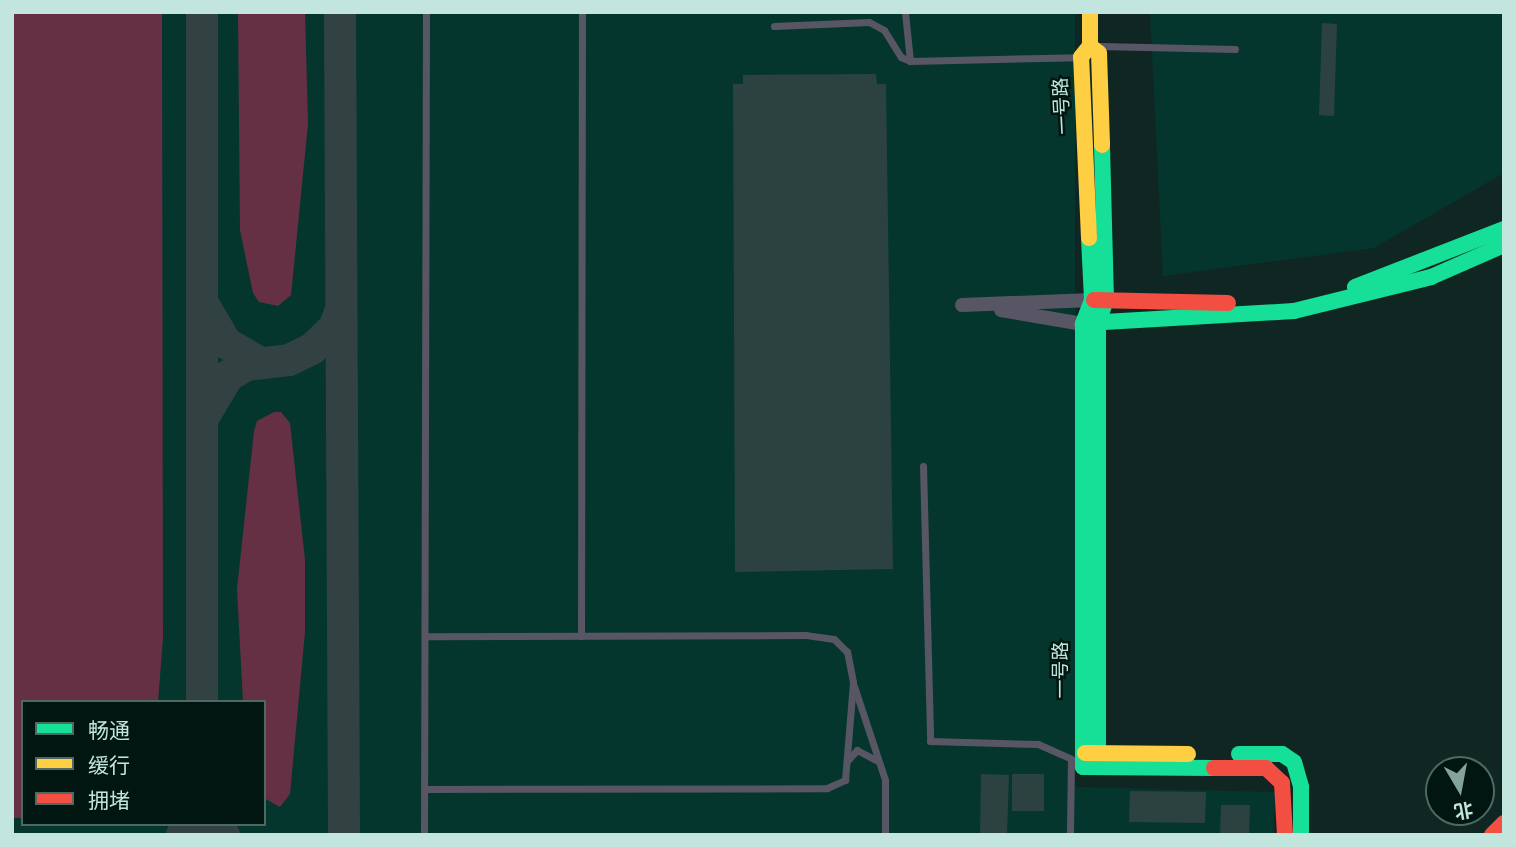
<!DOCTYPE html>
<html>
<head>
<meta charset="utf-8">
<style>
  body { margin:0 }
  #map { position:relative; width:1516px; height:847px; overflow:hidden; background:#0f2623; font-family:"Libre Baskerville","Noto Sans SC",serif }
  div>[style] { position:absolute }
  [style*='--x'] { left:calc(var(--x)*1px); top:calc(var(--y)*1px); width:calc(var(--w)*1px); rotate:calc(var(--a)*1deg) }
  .built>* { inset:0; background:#05362e }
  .green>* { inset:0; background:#653044 }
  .taxiway>* { height:32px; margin:-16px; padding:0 16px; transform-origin:16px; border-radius:16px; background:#324242 }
  .building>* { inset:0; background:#2b4241 }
  .lane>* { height:7px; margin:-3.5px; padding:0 3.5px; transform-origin:3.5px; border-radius:3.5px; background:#585664 }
  .street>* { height:14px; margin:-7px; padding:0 7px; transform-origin:7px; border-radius:7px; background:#585664 }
  .fast>* { height:16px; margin:-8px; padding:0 8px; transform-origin:8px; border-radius:8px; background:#16e098 }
  .slow>* { height:16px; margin:-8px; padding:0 8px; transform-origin:8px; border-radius:8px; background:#ffcf43 }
  .jam>* { height:16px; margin:-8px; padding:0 8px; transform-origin:8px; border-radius:8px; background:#f24e42 }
  span { translate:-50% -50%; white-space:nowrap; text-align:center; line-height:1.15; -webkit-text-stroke:5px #011611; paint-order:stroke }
  .street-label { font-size:19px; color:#c2e6dd }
  .frame { position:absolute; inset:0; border:14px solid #c2e6dd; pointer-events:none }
  .legend { position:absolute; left:21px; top:700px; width:245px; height:126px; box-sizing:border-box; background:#011611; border:2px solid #4e6963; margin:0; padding:9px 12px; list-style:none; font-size:21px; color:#c2e6dd }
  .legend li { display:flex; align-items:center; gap:14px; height:35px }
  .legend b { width:35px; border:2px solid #4e6963 }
  .north { position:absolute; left:1425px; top:756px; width:70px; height:70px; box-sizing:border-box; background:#011611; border:2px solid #4e6963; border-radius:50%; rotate:170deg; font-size:19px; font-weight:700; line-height:28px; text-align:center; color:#c2e6dd }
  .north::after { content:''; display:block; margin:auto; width:24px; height:32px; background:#83a39c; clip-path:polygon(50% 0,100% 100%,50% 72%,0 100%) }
</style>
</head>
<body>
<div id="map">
  <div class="built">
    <i style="clip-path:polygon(evenodd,12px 12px,1075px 12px,1075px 787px,1275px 792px,1274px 835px,12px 835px,12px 12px,23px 702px,264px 702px,264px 824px,23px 824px,23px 702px)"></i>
    <i style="clip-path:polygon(1150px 12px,1504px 12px,1504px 173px,1374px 248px,1163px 276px)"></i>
  </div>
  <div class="green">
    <i style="clip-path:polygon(12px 12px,162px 12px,163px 638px,158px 702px,23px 702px,23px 818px,12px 818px)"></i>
    <i style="clip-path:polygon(238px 12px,305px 12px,308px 124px,291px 295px,278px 306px,259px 302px,253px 293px,240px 230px)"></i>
    <i style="clip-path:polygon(274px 412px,281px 412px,290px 423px,305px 560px,305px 632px,290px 794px,280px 807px,264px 798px,264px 702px,243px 702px,237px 589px,254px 431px,257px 421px)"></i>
  </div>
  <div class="taxiway">
    <i style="--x:340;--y:12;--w:823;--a:89.72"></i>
    <i style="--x:202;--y:302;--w:48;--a:59.7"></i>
    <i style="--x:226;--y:343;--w:38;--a:30"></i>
    <i style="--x:203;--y:418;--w:49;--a:-59.2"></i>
    <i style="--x:228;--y:376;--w:21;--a:-31"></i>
    <i style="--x:246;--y:365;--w:43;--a:-6.6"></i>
    <i style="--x:289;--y:360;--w:25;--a:-26"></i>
    <i style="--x:312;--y:349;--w:30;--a:-44"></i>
    <i style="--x:334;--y:328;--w:19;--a:-69"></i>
    <i style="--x:202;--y:702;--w:690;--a:-90"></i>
    <i style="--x:214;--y:824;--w:15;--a:48"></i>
    <i style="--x:182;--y:835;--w:14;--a:-54"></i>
  </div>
  <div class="building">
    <i style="clip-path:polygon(1322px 23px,1337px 24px,1334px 116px,1319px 115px)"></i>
    <i style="clip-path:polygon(876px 74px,877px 84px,886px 84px,893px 569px,735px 572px,733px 84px,743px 84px,743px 75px)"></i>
    <i style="clip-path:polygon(981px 774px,1009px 775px,1007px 835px,980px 835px)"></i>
    <i style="clip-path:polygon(1012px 774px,1044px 774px,1044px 811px,1012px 811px)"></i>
    <i style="clip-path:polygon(1130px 791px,1206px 792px,1205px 823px,1129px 822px)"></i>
    <i style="clip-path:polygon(1221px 805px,1250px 805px,1249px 835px,1220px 835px)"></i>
  </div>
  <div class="lane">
    <i style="--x:905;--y:12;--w:49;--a:84.2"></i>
    <i style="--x:774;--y:26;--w:95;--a:-2.4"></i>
    <i style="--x:869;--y:22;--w:17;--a:28"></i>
    <i style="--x:884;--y:30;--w:32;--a:58"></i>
    <i style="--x:901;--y:57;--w:10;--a:24"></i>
    <i style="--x:910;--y:61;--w:170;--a:-1.3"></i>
    <i style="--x:1099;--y:46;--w:136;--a:1.3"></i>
    <i style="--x:923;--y:466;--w:275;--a:88.5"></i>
    <i style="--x:930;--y:741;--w:108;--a:1.6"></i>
    <i style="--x:1038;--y:744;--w:36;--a:24"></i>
    <i style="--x:1071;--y:759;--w:76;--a:90.8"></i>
    <i style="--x:581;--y:636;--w:624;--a:-89.91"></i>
    <i style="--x:854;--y:686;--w:99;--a:71.7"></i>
    <i style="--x:885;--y:780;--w:55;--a:90"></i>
    <i style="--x:847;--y:761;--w:15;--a:-48"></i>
    <i style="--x:857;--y:750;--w:24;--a:28"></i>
    <i style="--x:425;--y:789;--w:402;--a:-0.1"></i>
    <i style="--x:827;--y:788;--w:20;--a:-24"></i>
    <i style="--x:845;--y:780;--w:98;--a:-85.3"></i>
    <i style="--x:853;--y:682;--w:31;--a:-101"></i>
    <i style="--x:847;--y:652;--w:18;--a:-135"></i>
    <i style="--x:834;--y:639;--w:28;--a:-172"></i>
    <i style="--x:806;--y:635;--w:378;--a:179.8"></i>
    <i style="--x:424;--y:835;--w:823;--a:-89.86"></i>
  </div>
  <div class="street">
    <i style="--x:962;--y:305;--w:130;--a:-2.2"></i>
    <i style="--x:1001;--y:310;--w:83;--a:9.7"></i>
  </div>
  <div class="fast">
    <i style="--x:1089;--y:238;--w:62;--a:87.2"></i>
    <i style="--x:1092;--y:300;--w:26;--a:111"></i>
    <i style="--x:1083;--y:324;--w:443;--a:90"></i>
    <i style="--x:1083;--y:767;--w:131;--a:0.4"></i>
    <i style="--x:1355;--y:287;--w:160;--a:-21.3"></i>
    <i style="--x:1087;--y:323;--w:207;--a:-3.3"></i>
    <i style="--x:1294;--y:311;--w:141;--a:-13.9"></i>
    <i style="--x:1431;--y:277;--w:80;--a:-23.7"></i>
    <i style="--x:1239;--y:754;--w:43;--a:0"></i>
    <i style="--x:1282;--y:754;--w:14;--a:34"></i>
    <i style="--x:1294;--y:762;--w:26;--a:74"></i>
    <i style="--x:1301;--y:787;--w:48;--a:90"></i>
    <i style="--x:1098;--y:767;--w:444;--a:-90"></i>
    <i style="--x:1098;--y:323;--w:24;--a:-71"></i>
    <i style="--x:1106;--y:300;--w:155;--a:-91.5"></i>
  </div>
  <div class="slow">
    <i style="--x:1090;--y:12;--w:34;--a:90"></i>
    <i style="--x:1089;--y:238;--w:181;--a:-92.5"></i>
    <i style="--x:1081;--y:57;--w:14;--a:-51"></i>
    <i style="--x:1090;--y:46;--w:11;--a:38"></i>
    <i style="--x:1099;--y:53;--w:92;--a:88.1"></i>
    <i style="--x:1085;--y:753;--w:103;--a:0.6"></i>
  </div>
  <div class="jam">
    <i style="--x:1094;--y:300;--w:134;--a:1.3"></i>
    <i style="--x:1214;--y:768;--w:52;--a:0"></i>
    <i style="--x:1266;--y:768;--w:22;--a:43"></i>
    <i style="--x:1282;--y:783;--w:52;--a:86.7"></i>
    <i style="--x:1492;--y:835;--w:17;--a:-45"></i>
  </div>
  <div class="street-label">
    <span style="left:1062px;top:106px;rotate:-93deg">一号路</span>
    <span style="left:1061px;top:670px;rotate:-90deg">一号路</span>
  </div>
  <div class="frame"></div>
  <ul class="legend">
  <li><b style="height:9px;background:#16e098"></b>畅通</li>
  <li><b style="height:9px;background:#ffcf43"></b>缓行</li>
  <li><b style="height:9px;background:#f24e42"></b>拥堵</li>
  </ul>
  <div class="north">北</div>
</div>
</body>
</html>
